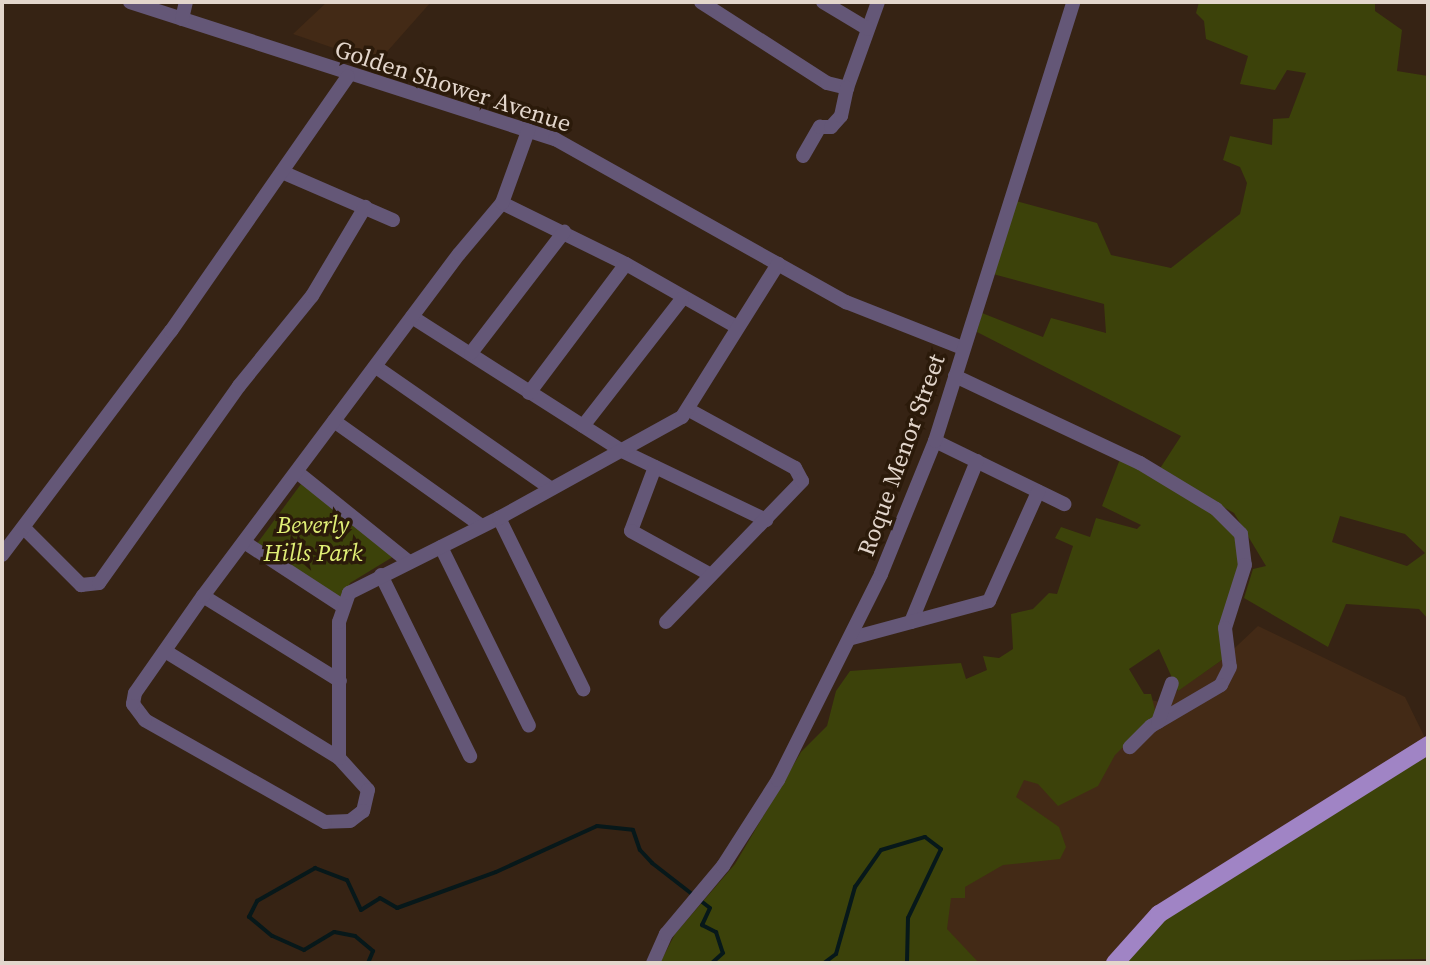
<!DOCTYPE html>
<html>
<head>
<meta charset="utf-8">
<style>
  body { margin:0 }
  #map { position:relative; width:1430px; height:965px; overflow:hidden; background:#362314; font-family:"Source Serif 4",serif }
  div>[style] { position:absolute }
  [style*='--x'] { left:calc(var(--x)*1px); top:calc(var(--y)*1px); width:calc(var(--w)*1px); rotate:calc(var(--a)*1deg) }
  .built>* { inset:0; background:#432a16 }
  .green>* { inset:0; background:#3c420a }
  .stream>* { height:4px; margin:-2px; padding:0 2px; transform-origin:2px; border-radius:2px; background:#07181a }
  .minor>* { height:14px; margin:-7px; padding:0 7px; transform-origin:7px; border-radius:7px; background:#645777 }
  .major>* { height:18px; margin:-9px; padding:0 9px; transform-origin:9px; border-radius:9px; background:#a084c5 }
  span { translate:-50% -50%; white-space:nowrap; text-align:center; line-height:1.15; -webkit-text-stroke:7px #2b1a0a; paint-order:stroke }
  .street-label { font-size:24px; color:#e3d6cc }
  .park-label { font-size:24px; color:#e0ef76; font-style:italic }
  .frame { position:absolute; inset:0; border:4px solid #e3d6cc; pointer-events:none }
</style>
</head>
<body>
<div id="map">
  <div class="built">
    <i style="clip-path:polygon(327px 2px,431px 2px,377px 63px,293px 34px)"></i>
    <i style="clip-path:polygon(1258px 626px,1405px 697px,1428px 744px,1428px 755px,1163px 920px,1123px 963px,973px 963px,942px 937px,961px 819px,1139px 698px,1161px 702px,1222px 660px)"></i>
  </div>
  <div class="green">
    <i style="clip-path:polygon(evenodd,1199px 2px,1375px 2px,1375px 11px,1402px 30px,1397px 71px,1428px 76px,1428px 619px,1419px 609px,1346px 604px,1328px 647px,1244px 598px,1253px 569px,1266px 566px,1234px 513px,1159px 470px,1181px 436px,977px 332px,982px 313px,1043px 337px,1051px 318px,1106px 333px,1104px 304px,993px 274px,1016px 201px,1097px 223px,1111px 255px,1171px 268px,1240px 214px,1247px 183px,1240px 167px,1223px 160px,1230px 136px,1272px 145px,1273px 119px,1289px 118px,1306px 73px,1287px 70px,1275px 90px,1240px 84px,1248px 56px,1206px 39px,1204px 21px,1196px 13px,1199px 2px,1340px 516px,1405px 534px,1425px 553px,1407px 566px,1332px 542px,1340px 516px)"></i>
    <i style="clip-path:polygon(1120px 459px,1202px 506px,1237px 535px,1241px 568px,1221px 635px,1222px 660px,1178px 691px,1159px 649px,1129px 669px,1144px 694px,1151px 694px,1156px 714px,1115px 755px,1098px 786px,1058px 806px,1038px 784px,1024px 780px,1016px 797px,1059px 827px,1066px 847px,1060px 859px,1003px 865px,965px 887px,965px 898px,951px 898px,947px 929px,979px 963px,660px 963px,675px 934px,735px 864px,801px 752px,827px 726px,836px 691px,850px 671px,961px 663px,966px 679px,987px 670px,983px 656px,999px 658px,1013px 649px,1011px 614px,1033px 609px,1049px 593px,1057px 594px,1073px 546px,1055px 538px,1061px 527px,1090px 537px,1096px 518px,1137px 529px,1141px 525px,1102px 506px)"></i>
    <i style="clip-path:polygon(301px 484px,396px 555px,350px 583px,342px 602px,256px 545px)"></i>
    <i style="clip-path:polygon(1428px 755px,1428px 959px,1123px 963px,1163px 920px)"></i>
  </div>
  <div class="stream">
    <i style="--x:2;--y:958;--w:5;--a:79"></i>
    <i style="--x:368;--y:963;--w:13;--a:-67"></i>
    <i style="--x:373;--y:951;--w:23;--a:-140"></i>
    <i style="--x:355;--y:936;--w:21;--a:-169"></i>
    <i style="--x:334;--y:932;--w:35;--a:149"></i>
    <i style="--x:304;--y:950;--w:35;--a:-156"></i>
    <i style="--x:272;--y:936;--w:30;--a:-140"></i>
    <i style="--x:249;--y:917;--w:18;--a:-63"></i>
    <i style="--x:257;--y:901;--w:67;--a:-29.6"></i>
    <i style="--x:315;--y:868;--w:34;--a:21"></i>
    <i style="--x:347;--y:880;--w:33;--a:65"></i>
    <i style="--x:361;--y:910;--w:22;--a:-32"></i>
    <i style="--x:380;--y:898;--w:20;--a:30"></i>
    <i style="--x:397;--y:908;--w:105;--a:-20"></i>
    <i style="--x:496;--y:872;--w:111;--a:-24.5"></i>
    <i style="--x:597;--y:826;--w:36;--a:6"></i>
    <i style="--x:633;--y:830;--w:21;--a:71"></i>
    <i style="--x:640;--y:850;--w:18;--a:47"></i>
    <i style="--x:652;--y:863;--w:73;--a:37.8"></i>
    <i style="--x:710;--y:908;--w:19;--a:115"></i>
    <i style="--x:702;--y:925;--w:16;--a:27"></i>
    <i style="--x:716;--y:932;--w:22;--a:72"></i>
    <i style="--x:723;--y:953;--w:15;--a:138"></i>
    <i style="--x:824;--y:963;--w:15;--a:-37"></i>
    <i style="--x:836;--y:954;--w:70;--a:-74.2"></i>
    <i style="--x:855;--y:887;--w:45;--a:-54.9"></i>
    <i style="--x:881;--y:850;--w:46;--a:-16.5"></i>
    <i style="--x:925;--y:837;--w:20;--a:37"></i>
    <i style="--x:941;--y:849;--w:76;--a:115.6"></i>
    <i style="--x:908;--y:918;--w:45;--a:91.3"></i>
  </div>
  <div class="minor">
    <i style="--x:130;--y:2;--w:447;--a:17.9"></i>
    <i style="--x:555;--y:139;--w:334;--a:29.3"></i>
    <i style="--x:846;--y:302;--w:126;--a:21.5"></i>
    <i style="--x:701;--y:2;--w:150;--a:32.7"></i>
    <i style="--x:827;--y:83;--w:21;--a:14"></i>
    <i style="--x:847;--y:88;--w:91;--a:-70.2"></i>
    <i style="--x:823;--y:2;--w:52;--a:31"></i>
    <i style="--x:182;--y:19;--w:17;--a:-77"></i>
    <i style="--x:803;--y:156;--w:34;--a:-60"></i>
    <i style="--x:820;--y:127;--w:11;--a:0"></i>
    <i style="--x:831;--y:127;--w:15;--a:-48"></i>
    <i style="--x:841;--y:116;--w:29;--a:-78"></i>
    <i style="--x:282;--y:172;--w:121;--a:23.4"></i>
    <i style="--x:502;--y:203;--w:138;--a:26.2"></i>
    <i style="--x:626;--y:264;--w:128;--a:29.6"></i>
    <i style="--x:412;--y:317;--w:249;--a:32.5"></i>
    <i style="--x:622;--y:451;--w:160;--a:25.6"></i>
    <i style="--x:471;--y:353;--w:153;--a:-52.5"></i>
    <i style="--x:376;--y:367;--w:212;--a:34.8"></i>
    <i style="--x:955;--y:376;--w:204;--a:25.2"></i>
    <i style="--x:1140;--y:463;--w:89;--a:31.2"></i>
    <i style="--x:1216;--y:509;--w:35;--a:45"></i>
    <i style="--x:1241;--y:534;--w:31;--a:83"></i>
    <i style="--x:1245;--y:565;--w:66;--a:107.6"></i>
    <i style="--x:1225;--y:628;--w:39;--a:83"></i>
    <i style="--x:1230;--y:667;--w:20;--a:117"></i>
    <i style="--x:1221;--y:685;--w:81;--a:149.6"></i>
    <i style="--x:1151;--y:726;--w:30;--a:135"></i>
    <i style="--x:529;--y:393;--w:161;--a:-53.1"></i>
    <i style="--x:334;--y:421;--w:181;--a:35.4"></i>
    <i style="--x:583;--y:426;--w:161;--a:-52.1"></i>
    <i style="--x:935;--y:441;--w:144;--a:26"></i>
    <i style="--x:655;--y:467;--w:68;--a:110.6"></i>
    <i style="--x:631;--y:531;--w:91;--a:28.8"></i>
    <i style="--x:297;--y:472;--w:144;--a:38.8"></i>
    <i style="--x:499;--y:518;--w:191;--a:63.8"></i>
    <i style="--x:24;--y:528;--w:81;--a:45"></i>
    <i style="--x:81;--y:585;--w:18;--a:-6"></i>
    <i style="--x:99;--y:583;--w:242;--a:-54.6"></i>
    <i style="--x:239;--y:386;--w:116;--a:-51"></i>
    <i style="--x:312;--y:296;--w:104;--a:-59.2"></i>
    <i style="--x:244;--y:542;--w:117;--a:33.1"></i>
    <i style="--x:441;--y:547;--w:199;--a:63.8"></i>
    <i style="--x:2;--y:555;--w:281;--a:-53"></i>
    <i style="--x:171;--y:331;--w:310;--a:-55.2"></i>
    <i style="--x:381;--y:575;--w:202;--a:63.8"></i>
    <i style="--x:203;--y:596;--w:161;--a:31.8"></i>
    <i style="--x:666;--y:622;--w:196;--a:-46"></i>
    <i style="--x:802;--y:481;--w:15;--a:-118"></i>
    <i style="--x:795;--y:468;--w:121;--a:-151.3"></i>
    <i style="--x:911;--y:622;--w:174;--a:-67.7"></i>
    <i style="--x:852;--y:638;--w:142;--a:-15.1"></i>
    <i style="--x:989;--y:601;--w:120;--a:-65.8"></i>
    <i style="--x:165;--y:651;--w:204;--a:31.6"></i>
    <i style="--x:339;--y:758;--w:43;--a:47.8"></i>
    <i style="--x:368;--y:790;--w:22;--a:103"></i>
    <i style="--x:363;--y:811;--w:16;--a:142"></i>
    <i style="--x:350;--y:821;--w:25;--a:178"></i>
    <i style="--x:325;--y:822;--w:207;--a:-150.5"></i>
    <i style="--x:145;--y:720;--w:20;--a:-127"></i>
    <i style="--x:133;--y:704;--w:11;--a:-80"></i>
    <i style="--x:135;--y:693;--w:118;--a:-55"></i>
    <i style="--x:203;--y:596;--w:427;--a:-53.2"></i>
    <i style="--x:459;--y:254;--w:67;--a:-49.9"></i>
    <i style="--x:502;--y:203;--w:77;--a:-70.1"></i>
    <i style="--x:1158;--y:722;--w:41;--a:-70.3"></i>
    <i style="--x:339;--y:758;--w:136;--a:-90"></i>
    <i style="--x:339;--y:622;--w:31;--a:-71"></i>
    <i style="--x:349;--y:593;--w:168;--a:-26.6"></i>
    <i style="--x:499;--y:518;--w:209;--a:-28.9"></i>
    <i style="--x:682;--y:417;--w:181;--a:-57.9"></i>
    <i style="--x:653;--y:963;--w:32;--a:-66"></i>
    <i style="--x:666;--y:934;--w:89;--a:-50"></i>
    <i style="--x:723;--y:866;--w:102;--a:-57.4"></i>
    <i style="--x:778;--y:780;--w:230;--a:-63.4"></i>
    <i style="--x:881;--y:574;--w:144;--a:-67.9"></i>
    <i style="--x:935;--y:441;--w:460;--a:-72.5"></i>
  </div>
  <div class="major">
    <i style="--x:1115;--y:963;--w:66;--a:-48.1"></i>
    <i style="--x:1159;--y:914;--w:318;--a:-32.1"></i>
  </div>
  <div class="street-label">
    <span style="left:453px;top:86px;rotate:18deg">Golden Shower Avenue</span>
    <span style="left:901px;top:455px;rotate:-70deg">Roque Menor Street</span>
  </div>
  <div class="park-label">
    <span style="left:313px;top:539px">Beverly<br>Hills Park</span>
  </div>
  <div class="frame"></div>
</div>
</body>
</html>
